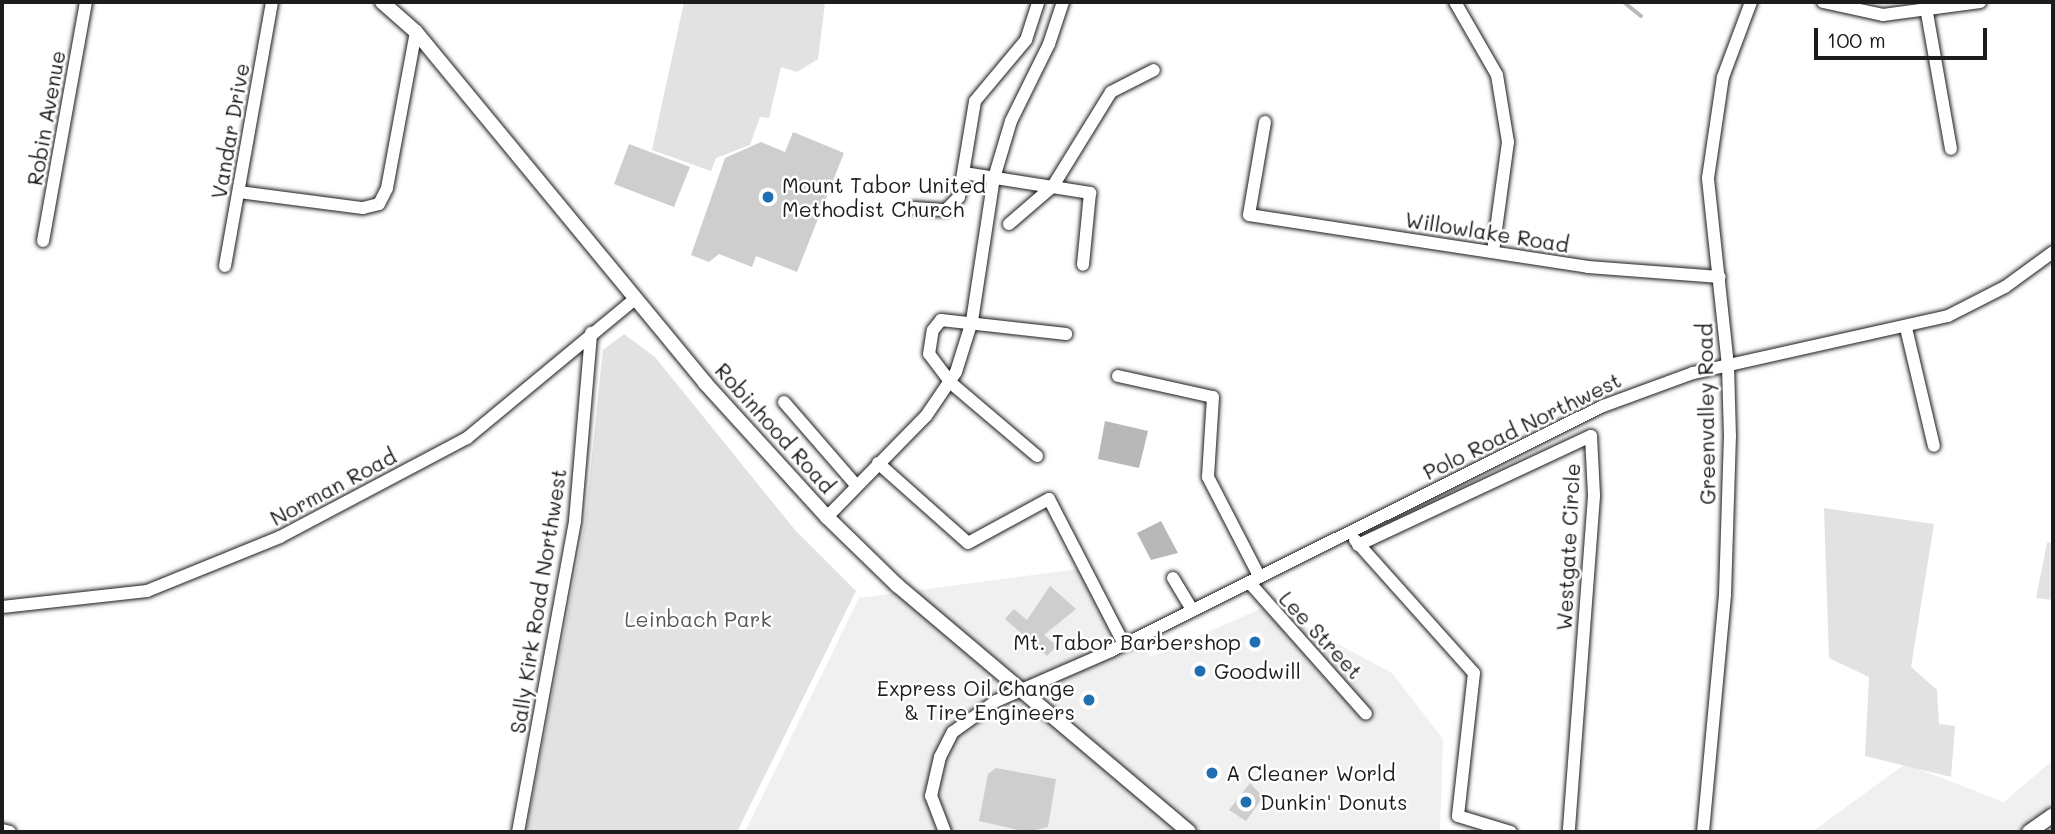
<!DOCTYPE html>
<html>
<head>
<meta charset="utf-8">
<style>
  body { margin:0 }
  #map { position:relative; width:2055px; height:834px; overflow:hidden; background:#fff; font-family:Mali,sans-serif }
  div>[style] { position:absolute }
  [style*='--x'] { left:calc(var(--x)*1px); top:calc(var(--y)*1px); width:calc(var(--w)*1px); rotate:calc(var(--a)*1deg) }
  .built>* { inset:0; background:#f0f0f0 }
  .green>* { inset:0; background:#e2e2e2 }
  .water>* { inset:0; background:#b8b8b8 }
  .stream>* { height:3.5px; margin:-1.75px; padding:0 1.75px; transform-origin:1.75px; border-radius:1.75px; background:#b8b8b8 }
  .building>* { inset:0; background:#cecece }
  .roads { filter:drop-shadow(0 0 2px #1c1c1c) drop-shadow(0 0 2px #1c1c1c) }
  .minor>* { height:12px; margin:-6px; padding:0 6px; transform-origin:6px; border-radius:6px; background:#fff }
  .major>* { height:14px; margin:-7px; padding:0 7px; transform-origin:7px; border-radius:7px; background:#fff }
  .dots>* { width:19px; height:19px; translate:-50% -50%; box-sizing:border-box; border:4px solid #fff; border-radius:50% }
  span { translate:-50% -50%; white-space:nowrap; text-align:center; line-height:1.15; -webkit-text-stroke:5px #fff; paint-order:stroke }
  .street-label { font-size:21px; color:#1c1c1c }
  .poi-label { font-size:21px; color:#1c1c1c }
  .left { translate:0 -50%; text-align:left }
  .right { translate:-100% -50%; text-align:right }
  .park-label { font-size:21px; color:#575757 }
  .frame { position:absolute; inset:0; border:4px solid #1c1c1c; pointer-events:none }
  .scale { position:absolute; left:1814px; top:28px; width:173px; height:32px; box-sizing:border-box; border:4px solid #1c1c1c; border-top:0; padding-left:9px; font-size:21px; line-height:24px; white-space:nowrap; color:#1c1c1c; -webkit-text-stroke:5px #fff; paint-order:stroke }
</style>
</head>
<body>
<div id="map">
  <div class="built">
    <i style="clip-path:polygon(1079px 569px,1151px 657px,1267px 606px,1392px 673px,1443px 739px,1440px 832px,745px 832px,859px 598px)"></i>
    <i style="clip-path:polygon(2053px 760px,2053px 832px,1812px 832px,1905px 764px,2004px 802px)"></i>
  </div>
  <div class="green">
    <i style="clip-path:polygon(684px 2px,825px 3px,818px 59px,797px 72px,781px 67px,769px 118px,760px 117px,750px 145px,716px 158px,711px 171px,652px 150px)"></i>
    <i style="clip-path:polygon(624px 334px,655px 357px,795px 530px,856px 591px,737px 832px,526px 832px,585px 522px,603px 350px)"></i>
    <i style="clip-path:polygon(1824px 508px,1934px 524px,1911px 667px,1937px 690px,1939px 724px,1955px 726px,1951px 777px,1865px 756px,1869px 677px,1829px 658px)"></i>
    <i style="clip-path:polygon(2053px 542px,2053px 600px,2036px 598px,2047px 543px)"></i>
  </div>
  <div class="water">
    <i style="clip-path:polygon(1105px 421px,1148px 431px,1139px 468px,1098px 459px)"></i>
    <i style="clip-path:polygon(1161px 521px,1178px 553px,1151px 560px,1137px 533px)"></i>
  </div>
  <div class="stream">
    <i style="--x:1624;--y:2;--w:22;--a:39"></i>
  </div>
  <div class="building">
    <i style="clip-path:polygon(793px 132px,844px 153px,797px 272px,756px 256px,752px 267px,719px 254px,709px 262px,691px 255px,725px 158px,761px 142px,785px 152px)"></i>
    <i style="clip-path:polygon(629px 144px,690px 167px,674px 207px,614px 184px)"></i>
    <i style="clip-path:polygon(1050px 586px,1076px 609px,1044px 635px,1057px 646px,1047px 656px,1005px 619px,1014px 609px,1027px 620px)"></i>
    <i style="clip-path:polygon(996px 768px,1056px 779px,1048px 827px,1027px 832px,979px 821px,988px 774px)"></i>
    <i style="clip-path:polygon(1250px 783px,1263px 797px,1246px 821px,1229px 810px)"></i>
  </div>
  <div class="roads">
    <div class="minor">
      <i style="--x:1455;--y:2;--w:84;--a:60.1"></i>
      <i style="--x:1497;--y:75;--w:68;--a:80.7"></i>
      <i style="--x:1508;--y:142;--w:111;--a:97.8"></i>
      <i style="--x:1823;--y:2;--w:61;--a:12.2"></i>
      <i style="--x:1883;--y:15;--w:98;--a:-7.6"></i>
      <i style="--x:1927;--y:13;--w:138;--a:80"></i>
      <i style="--x:1265;--y:122;--w:94;--a:99.8"></i>
      <i style="--x:1249;--y:215;--w:343;--a:8.7"></i>
      <i style="--x:1588;--y:267;--w:132;--a:4.3"></i>
      <i style="--x:964;--y:173;--w:128;--a:9"></i>
      <i style="--x:1090;--y:193;--w:72;--a:95.6"></i>
      <i style="--x:239;--y:192;--w:125;--a:7.4"></i>
      <i style="--x:363;--y:208;--w:16;--a:-14"></i>
      <i style="--x:379;--y:204;--w:18;--a:-63"></i>
      <i style="--x:387;--y:188;--w:159;--a:-79.5"></i>
      <i style="--x:914;--y:208;--w:32;--a:4"></i>
      <i style="--x:946;--y:210;--w:18;--a:-45"></i>
      <i style="--x:959;--y:197;--w:97;--a:-80.5"></i>
      <i style="--x:975;--y:101;--w:80;--a:-50.1"></i>
      <i style="--x:1026;--y:40;--w:40;--a:-72"></i>
      <i style="--x:1009;--y:224;--w:58;--a:-40.8"></i>
      <i style="--x:1053;--y:186;--w:110;--a:-58.3"></i>
      <i style="--x:1111;--y:92;--w:48;--a:-27.1"></i>
      <i style="--x:43;--y:241;--w:243;--a:-79.8"></i>
      <i style="--x:225;--y:266;--w:268;--a:-79.9"></i>
      <i style="--x:1906;--y:328;--w:121;--a:76.7"></i>
      <i style="--x:1118;--y:376;--w:97;--a:12.5"></i>
      <i style="--x:1213;--y:397;--w:80;--a:93.6"></i>
      <i style="--x:1208;--y:477;--w:111;--a:62.7"></i>
      <i style="--x:784;--y:402;--w:110;--a:49.1"></i>
      <i style="--x:1037;--y:456;--w:113;--a:-139.7"></i>
      <i style="--x:951;--y:383;--w:36;--a:-127"></i>
      <i style="--x:929;--y:354;--w:24;--a:-81"></i>
      <i style="--x:933;--y:330;--w:13;--a:-51"></i>
      <i style="--x:941;--y:320;--w:126;--a:6.4"></i>
      <i style="--x:878;--y:463;--w:120;--a:41.6"></i>
      <i style="--x:968;--y:543;--w:92;--a:-28.5"></i>
      <i style="--x:1049;--y:499;--w:163;--a:62.7"></i>
      <i style="--x:827;--y:517;--w:141;--a:-45.6"></i>
      <i style="--x:926;--y:416;--w:53;--a:-55.7"></i>
      <i style="--x:956;--y:372;--w:53;--a:-72.6"></i>
      <i style="--x:972;--y:321;--w:145;--a:-81.3"></i>
      <i style="--x:994;--y:178;--w:59;--a:-73.4"></i>
      <i style="--x:1011;--y:121;--w:86;--a:-63.7"></i>
      <i style="--x:1049;--y:44;--w:44;--a:-71.6"></i>
      <i style="--x:1355;--y:540;--w:178;--a:48.2"></i>
      <i style="--x:1474;--y:673;--w:144;--a:96.4"></i>
      <i style="--x:1458;--y:816;--w:55;--a:16.8"></i>
      <i style="--x:1358;--y:545;--w:257;--a:-25.1"></i>
      <i style="--x:1591;--y:436;--w:60;--a:87.1"></i>
      <i style="--x:1594;--y:496;--w:337;--a:94.3"></i>
      <i style="--x:1173;--y:578;--w:37;--a:59"></i>
      <i style="--x:1249;--y:582;--w:176;--a:48.4"></i>
      <i style="--x:2;--y:607;--w:146;--a:-6.3"></i>
      <i style="--x:147;--y:591;--w:144;--a:-22.1"></i>
      <i style="--x:280;--y:537;--w:212;--a:-27.9"></i>
      <i style="--x:467;--y:438;--w:218;--a:-39.6"></i>
      <i style="--x:2;--y:830;--w:8;--a:14"></i>
      <i style="--x:518;--y:832;--w:316;--a:-79.6"></i>
      <i style="--x:575;--y:521;--w:189;--a:-85.1"></i>
      <i style="--x:945;--y:832;--w:39;--a:-111"></i>
      <i style="--x:931;--y:796;--w:40;--a:-77"></i>
      <i style="--x:940;--y:757;--w:28;--a:-63"></i>
      <i style="--x:953;--y:732;--w:53;--a:-35.8"></i>
      <i style="--x:996;--y:701;--w:125;--a:-23.5"></i>
      <i style="--x:1111;--y:651;--w:550;--a:-26.47"></i>
      <i style="--x:1603;--y:406;--w:96;--a:-20.1"></i>
      <i style="--x:1693;--y:373;--w:261;--a:-12.6"></i>
      <i style="--x:1948;--y:316;--w:64;--a:-27"></i>
      <i style="--x:2005;--y:287;--w:59;--a:-36.1"></i>
      <i style="--x:1703;--y:832;--w:239;--a:-84.7"></i>
      <i style="--x:1725;--y:594;--w:157;--a:-88.2"></i>
      <i style="--x:1730;--y:437;--w:71;--a:-91.6"></i>
      <i style="--x:1728;--y:366;--w:189;--a:-96.1"></i>
      <i style="--x:1708;--y:178;--w:102;--a:-81.6"></i>
      <i style="--x:1723;--y:77;--w:80;--a:-69.5"></i>
    </div>
    <div class="major">
      <i style="--x:382;--y:2;--w:45;--a:41.4"></i>
      <i style="--x:416;--y:32;--w:455;--a:50.5"></i>
      <i style="--x:705;--y:383;--w:181;--a:47.7"></i>
      <i style="--x:827;--y:517;--w:98;--a:44.2"></i>
      <i style="--x:897;--y:585;--w:382;--a:40.2"></i>
      <i style="--x:2029;--y:832;--w:29;--a:-35"></i>
    </div>
  </div>
  <div class="dots">
    <i style="left:768px;top:197px;background:#1f6fb2"></i>
    <i style="left:1255px;top:642px;background:#1f6fb2"></i>
    <i style="left:1200px;top:671px;background:#1f6fb2"></i>
    <i style="left:1089px;top:700px;background:#1f6fb2"></i>
    <i style="left:1212px;top:773px;background:#1f6fb2"></i>
    <i style="left:1246px;top:802px;background:#1f6fb2"></i>
  </div>
  <div class="street-label">
    <span style="left:46px;top:118px;rotate:-80deg">Robin Avenue</span>
    <span style="left:230px;top:131px;rotate:-80deg">Vandar Drive</span>
    <span style="left:1487px;top:232px;rotate:9deg">Willowlake Road</span>
    <span style="left:1706px;top:414px;rotate:-91deg">Greenvalley Road</span>
    <span style="left:1522px;top:426px;rotate:-26deg">Polo Road Northwest</span>
    <span style="left:775px;top:428px;rotate:48deg">Robinhood Road</span>
    <span style="left:333px;top:487px;rotate:-28deg">Norman Road</span>
    <span style="left:1568px;top:547px;rotate:-87deg">Westgate Circle</span>
    <span style="left:538px;top:601px;rotate:-81deg">Sally Kirk Road Northwest</span>
    <span style="left:1321px;top:635px;rotate:47deg">Lee Street</span>
  </div>
  <div class="poi-label">
    <span class="left" style="left:782px;top:197px">Mount Tabor United<br>Methodist Church</span>
    <span class="right" style="left:1241px;top:642px">Mt. Tabor Barbershop</span>
    <span class="left" style="left:1214px;top:671px">Goodwill</span>
    <span class="right" style="left:1075px;top:700px">Express Oil Change<br>&amp; Tire Engineers</span>
    <span class="left" style="left:1226px;top:773px">A Cleaner World</span>
    <span class="left" style="left:1260px;top:802px">Dunkin' Donuts</span>
  </div>
  <div class="park-label">
    <span style="left:698px;top:619px">Leinbach Park</span>
  </div>
  <div class="frame"></div>
  <div class="scale">100 m</div>
</div>
</body>
</html>
